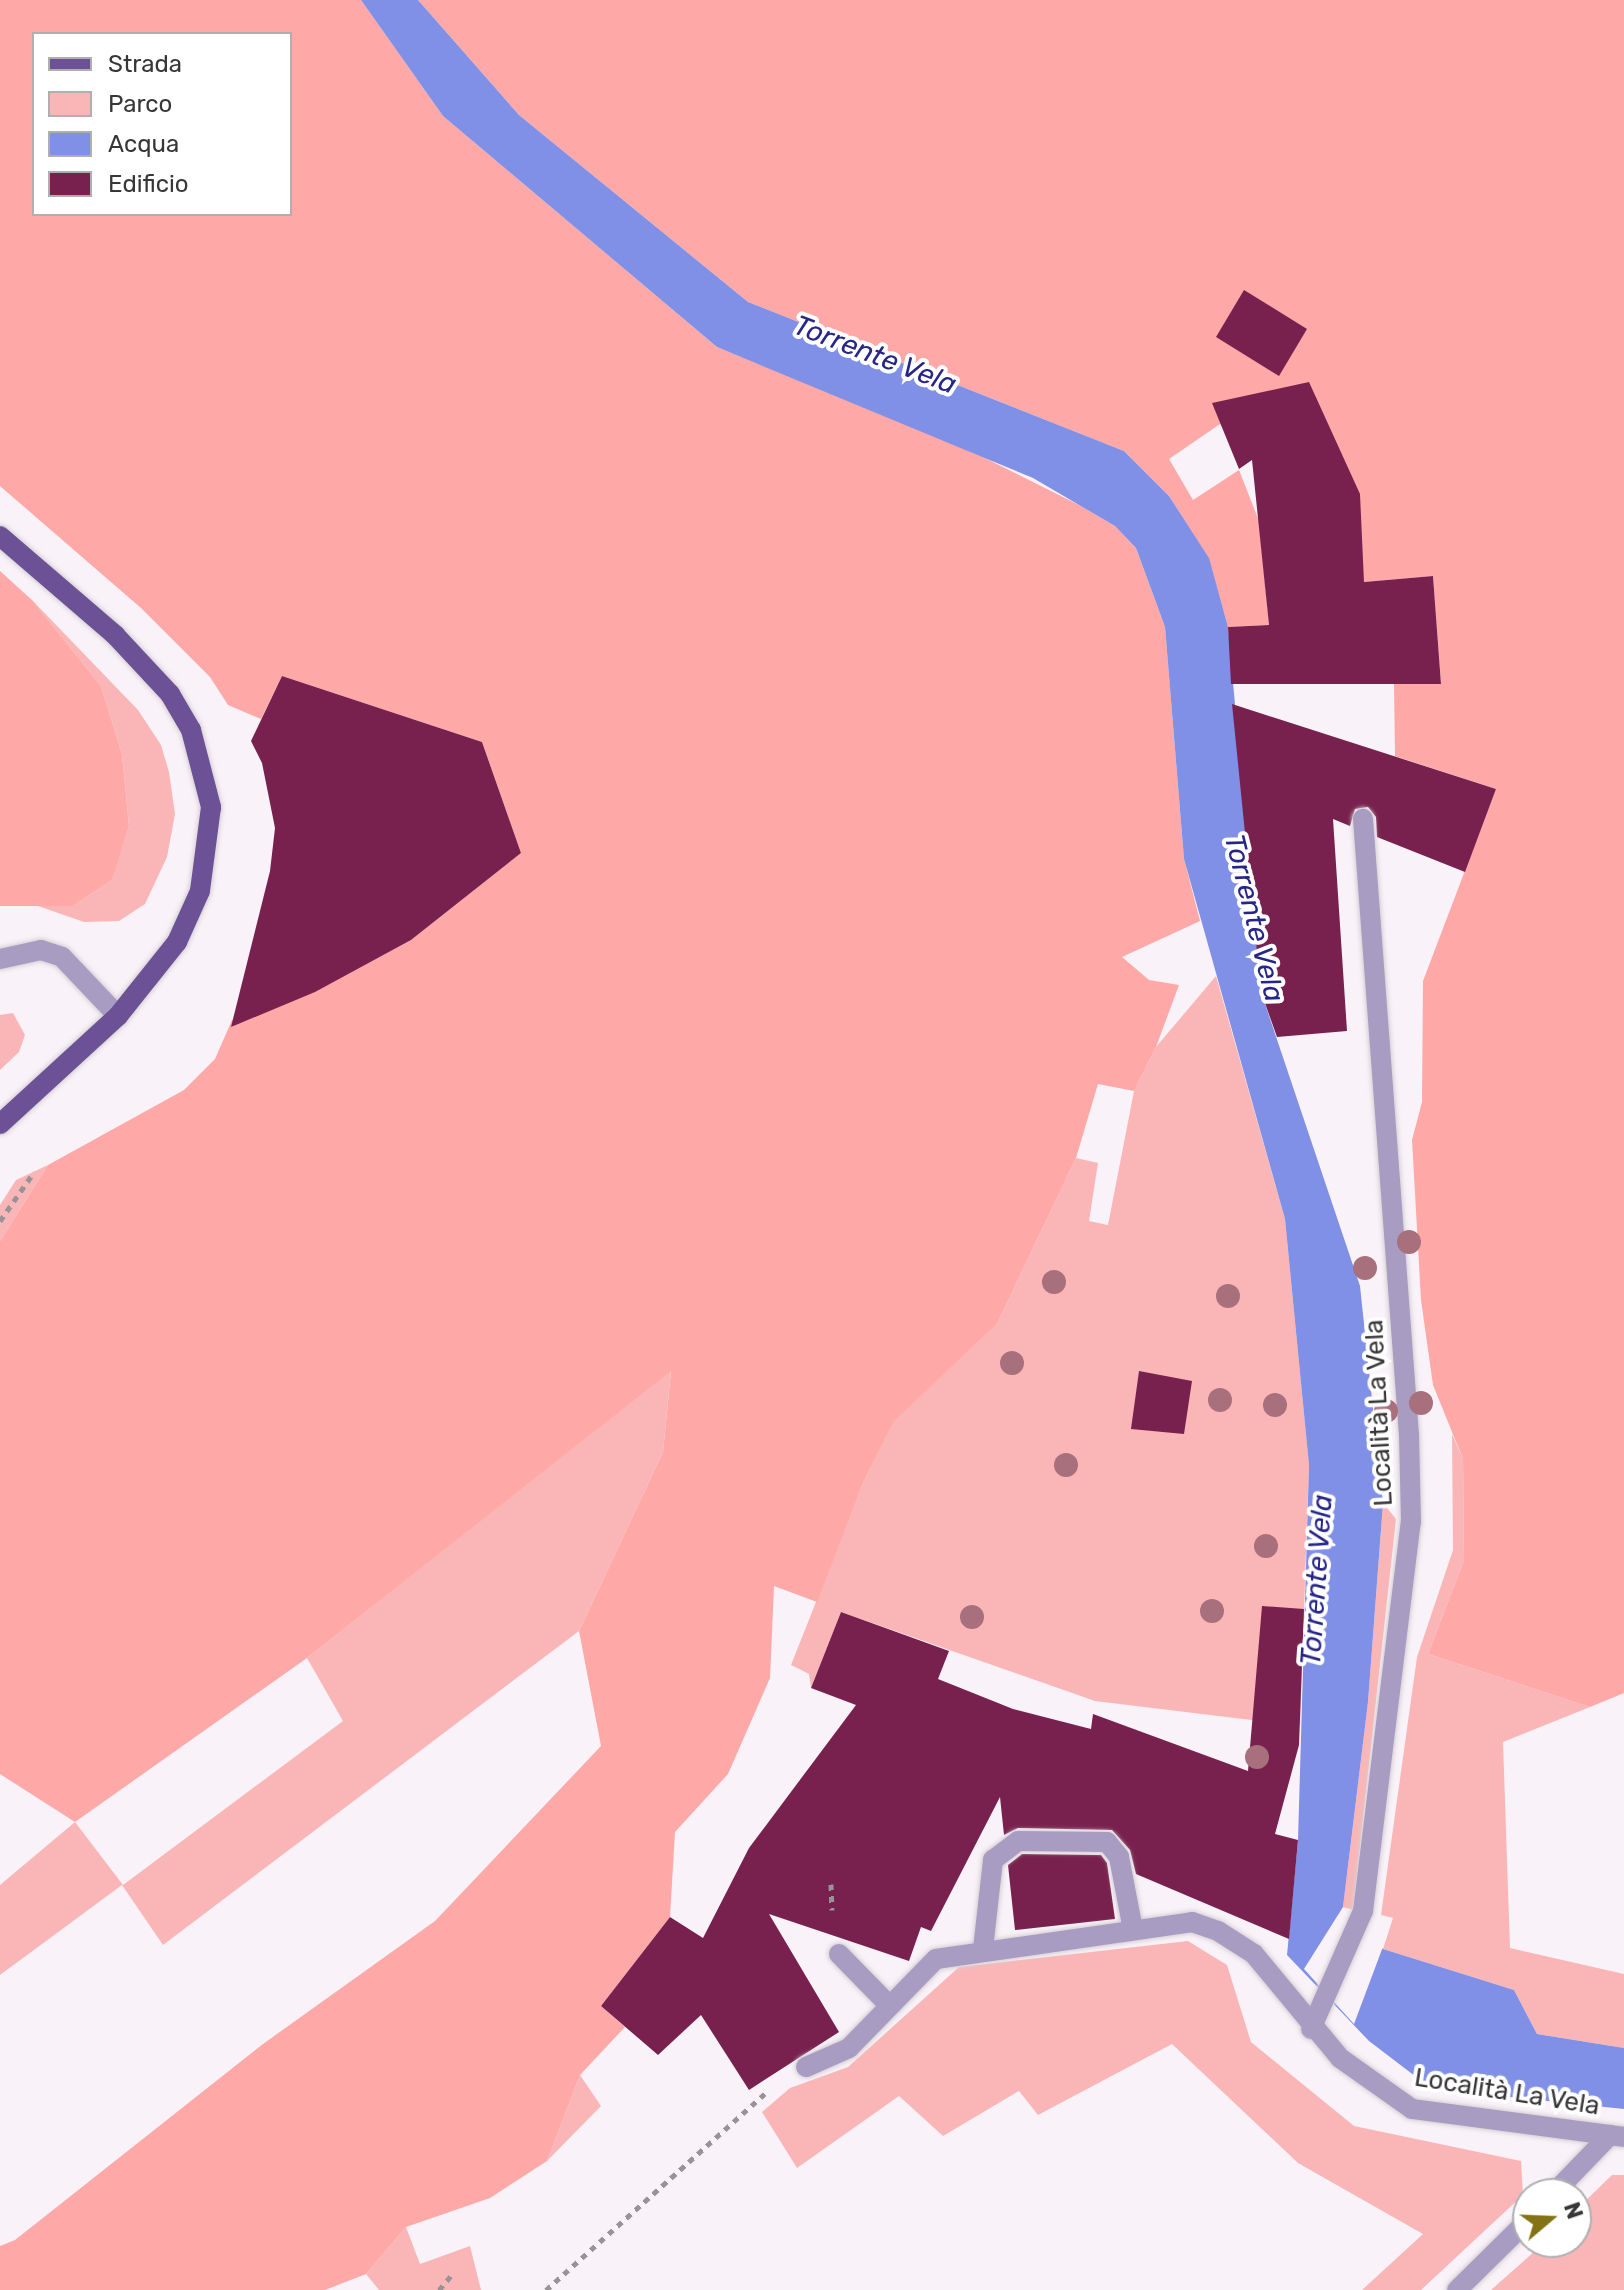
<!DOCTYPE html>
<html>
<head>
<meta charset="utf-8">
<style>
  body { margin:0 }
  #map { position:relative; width:1624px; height:2290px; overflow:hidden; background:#f9f2f8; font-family:Rubik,sans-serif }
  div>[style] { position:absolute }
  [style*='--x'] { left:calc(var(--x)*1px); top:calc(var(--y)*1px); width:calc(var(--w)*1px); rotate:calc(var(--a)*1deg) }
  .green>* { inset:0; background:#fab6b6 }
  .forest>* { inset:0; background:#fea8a8 }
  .water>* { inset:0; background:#8090e6 }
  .pier>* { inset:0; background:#f9f2f8 }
  .building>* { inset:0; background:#78214e }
  .path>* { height:5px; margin-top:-2.5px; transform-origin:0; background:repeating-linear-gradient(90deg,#989397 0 6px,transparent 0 12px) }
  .roads { filter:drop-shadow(0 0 2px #d6d0d5) drop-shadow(0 0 2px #d6d0d5) }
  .service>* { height:20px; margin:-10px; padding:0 10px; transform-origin:10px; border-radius:10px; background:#a99cc3 }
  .minor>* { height:20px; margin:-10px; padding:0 10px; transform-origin:10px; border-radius:10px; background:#a99cc3 }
  .tertiary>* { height:20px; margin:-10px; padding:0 10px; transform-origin:10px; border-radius:10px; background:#a99cc3 }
  .primary>* { height:20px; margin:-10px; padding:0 10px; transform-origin:10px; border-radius:10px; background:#6c5196 }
  .trees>* { width:24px; height:24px; margin:-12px; border-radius:50%; background:#a86f7d }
  span { translate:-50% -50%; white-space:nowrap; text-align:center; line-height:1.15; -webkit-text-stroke:8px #fff; paint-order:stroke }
  .street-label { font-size:26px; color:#383638 }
  .water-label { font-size:28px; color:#262588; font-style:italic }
  .legend { position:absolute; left:32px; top:32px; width:260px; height:184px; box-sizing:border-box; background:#fff; border:2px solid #afafaf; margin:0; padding:10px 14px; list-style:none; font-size:24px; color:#383638 }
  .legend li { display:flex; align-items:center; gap:16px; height:40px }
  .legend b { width:40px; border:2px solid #afafaf }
  .north { position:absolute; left:1512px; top:2178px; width:80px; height:80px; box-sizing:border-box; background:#fff; border:2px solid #afafaf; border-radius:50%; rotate:71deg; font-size:22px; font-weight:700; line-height:32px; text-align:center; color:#383638 }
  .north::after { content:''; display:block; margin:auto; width:28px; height:36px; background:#857214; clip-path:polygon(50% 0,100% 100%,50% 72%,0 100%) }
</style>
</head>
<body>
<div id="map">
  <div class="green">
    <i style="clip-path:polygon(33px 601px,138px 710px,161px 745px,169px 772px,175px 814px,167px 857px,145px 904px,119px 921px,84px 922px,38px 906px,73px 906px,112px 880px,129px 826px,122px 754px,101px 686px)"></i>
    <i style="clip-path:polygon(1216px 976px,1285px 1219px,1309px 1465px,1300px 1726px,1095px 1701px,841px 1612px,811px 1688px,809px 1674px,791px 1665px,864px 1481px,894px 1420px,997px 1324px,1076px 1158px,1098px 1163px,1089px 1221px,1108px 1225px,1134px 1091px,1156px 1047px)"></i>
    <i style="clip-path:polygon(13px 1013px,25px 1035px,19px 1052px,0 1070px,0 1015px)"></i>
    <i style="clip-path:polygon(48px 1165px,0 1241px,0 1205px,16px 1180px)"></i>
    <i style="clip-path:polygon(671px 1370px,663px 1452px,579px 1631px,163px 1945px,122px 1885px,0 1975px,0 1885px,75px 1822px,123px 1885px,343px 1721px,307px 1658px)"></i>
    <i style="clip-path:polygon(1452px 1434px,1463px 1459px,1464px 1560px,1428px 1654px,1590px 1707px,1503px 1742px,1510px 1948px,1624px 1974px,1624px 2048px,1537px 2034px,1514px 1990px,1383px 1949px,1393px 1918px,1381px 1915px,1417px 1657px,1453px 1550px)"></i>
    <i style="clip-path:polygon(1383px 1503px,1396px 1519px,1353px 1910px,1343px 1907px,1368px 1702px)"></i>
    <i style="clip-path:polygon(1188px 1941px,1227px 1965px,1251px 2042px,1354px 2126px,1521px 2161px,1523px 2195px,1421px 2290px,1362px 2290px,1423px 2234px,1298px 2163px,1172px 2044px,1038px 2115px,1019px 2091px,943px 2136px,899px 2096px,797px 2168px,762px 2112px,790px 2088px,848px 2067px,959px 1967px)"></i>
    <i style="clip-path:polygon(580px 2075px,601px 2106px,547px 2161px)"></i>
    <i style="clip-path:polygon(1612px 2175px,1624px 2175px,1624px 2290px,1491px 2290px,1545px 2242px,1576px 2242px,1576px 2210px)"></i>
    <i style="clip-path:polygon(406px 2227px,420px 2264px,470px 2246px,481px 2290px,379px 2290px,366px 2274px)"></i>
  </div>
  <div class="forest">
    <i style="clip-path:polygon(evenodd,0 0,361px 0,443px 116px,717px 347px,953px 442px,1081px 506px,1115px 526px,1136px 548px,1165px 627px,1184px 859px,1200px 921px,1122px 957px,1149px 980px,1179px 985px,1156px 1047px,1134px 1091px,1098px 1084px,1076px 1158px,997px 1324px,894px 1421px,864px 1481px,817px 1602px,774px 1586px,770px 1678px,728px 1774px,675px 1832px,670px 1917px,601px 2006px,625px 2027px,580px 2075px,547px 2161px,490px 2198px,406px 2227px,366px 2274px,325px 2290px,0 2290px,0 2246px,15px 2240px,263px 2044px,435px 1921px,601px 1746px,579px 1631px,663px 1452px,671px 1371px,307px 1658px,75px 1822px,0 1774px,0 1241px,48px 1165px,184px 1090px,215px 1059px,232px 1020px,314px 992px,411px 940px,521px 853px,482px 742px,282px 676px,261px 719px,228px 705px,210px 677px,141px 608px,0 486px,0 0,34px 34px,290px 34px,290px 214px,34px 214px,34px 34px)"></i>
    <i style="clip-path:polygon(418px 0,1624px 0,1624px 1693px,1590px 1707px,1428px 1654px,1464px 1560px,1463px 1459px,1433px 1385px,1421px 1300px,1412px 1140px,1422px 1102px,1423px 981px,1496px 789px,1395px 756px,1394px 684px,1441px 683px,1433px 576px,1364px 582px,1220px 424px,1169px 459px,1193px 500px,1239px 470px,1259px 521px,1269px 625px,1228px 627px,1208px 557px,1169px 496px,1124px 451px,748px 302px,519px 115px)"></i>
    <i style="clip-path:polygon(0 571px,33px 601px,101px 686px,122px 754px,129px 826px,118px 862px,112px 880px,73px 906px,0 906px)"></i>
  </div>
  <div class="water">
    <i style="clip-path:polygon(361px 0,418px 0,519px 115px,748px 302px,1124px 451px,1169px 496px,1209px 558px,1228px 627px,1261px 992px,1360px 1286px,1383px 1503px,1368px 1702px,1343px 1907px,1383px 1949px,1514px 1990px,1537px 2034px,1624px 2048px,1624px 2109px,1432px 2089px,1369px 2041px,1287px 1955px,1298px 1840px,1309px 1465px,1285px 1219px,1184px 859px,1165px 627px,1136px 548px,1115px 526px,1033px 478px,717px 347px,443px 116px)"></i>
  </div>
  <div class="pier">
    <i style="clip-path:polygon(1343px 1907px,1384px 1944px,1354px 2024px,1304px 1969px)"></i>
  </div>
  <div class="building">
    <i style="clip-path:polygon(1244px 290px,1307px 329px,1279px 376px,1216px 337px)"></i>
    <i style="clip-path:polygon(1309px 382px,1360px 494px,1364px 582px,1433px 576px,1441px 684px,1231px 684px,1228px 627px,1269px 625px,1252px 460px,1239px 469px,1212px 403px)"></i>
    <i style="clip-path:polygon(282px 676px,482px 742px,521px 853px,411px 940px,315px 992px,231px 1027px,270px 871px,275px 828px,262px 763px,251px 741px)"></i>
    <i style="clip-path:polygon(1232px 704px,1496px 789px,1465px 872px,1377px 837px,1376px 817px,1368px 807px,1355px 809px,1350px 826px,1333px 819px,1347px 1031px,1277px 1037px,1261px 992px)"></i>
    <i style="clip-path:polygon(1139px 1371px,1192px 1381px,1184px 1434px,1131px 1429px)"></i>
    <i style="clip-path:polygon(1262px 1606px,1304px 1609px,1299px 1745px,1275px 1834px,1298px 1840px,1289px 1939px,1136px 1874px,1130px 1850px,1112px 1830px,1018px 1828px,1004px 1835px,1000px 1797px,931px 1931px,921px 1927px,909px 1961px,769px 1914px,839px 2032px,749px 2090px,701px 2015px,658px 2055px,601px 2006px,670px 1917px,703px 1938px,749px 1848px,856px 1705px,811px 1688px,841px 1612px,949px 1651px,938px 1679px,1013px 1709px,1091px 1729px,1093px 1714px,1248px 1771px)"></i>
    <i style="clip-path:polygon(1022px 1854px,1101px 1855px,1107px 1863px,1115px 1919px,1015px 1930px,1008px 1865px)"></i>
  </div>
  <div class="path">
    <i style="--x:0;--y:1221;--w:60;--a:-55.2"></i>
    <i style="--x:831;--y:1884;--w:26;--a:88"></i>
    <i style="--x:439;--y:2290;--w:23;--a:-50"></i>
    <i style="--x:546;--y:2290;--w:298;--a:-41.9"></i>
  </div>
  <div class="roads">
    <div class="service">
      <i style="--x:983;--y:1949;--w:90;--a:-83.6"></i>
      <i style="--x:993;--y:1860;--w:31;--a:-37"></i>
      <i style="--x:1018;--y:1841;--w:89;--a:0.6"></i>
      <i style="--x:1107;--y:1842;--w:19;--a:51"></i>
      <i style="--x:1119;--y:1857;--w:74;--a:79.1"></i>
      <i style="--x:1311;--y:2029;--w:129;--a:-66.2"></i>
      <i style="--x:1363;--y:1911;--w:392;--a:-83"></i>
      <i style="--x:1411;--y:1522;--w:87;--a:-91.3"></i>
      <i style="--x:1409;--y:1435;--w:618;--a:-94.27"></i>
      <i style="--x:1553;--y:2194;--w:82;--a:-46"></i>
      <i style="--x:1457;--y:2290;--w:100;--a:-44.6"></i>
    </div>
    <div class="minor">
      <i style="--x:839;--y:1954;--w:71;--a:45.6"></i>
      <i style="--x:806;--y:2067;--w:47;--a:-23.8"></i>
      <i style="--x:849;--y:2048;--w:124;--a:-45.7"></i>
      <i style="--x:936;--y:1959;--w:259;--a:-8.2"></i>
      <i style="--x:1192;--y:1922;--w:28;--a:19"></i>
      <i style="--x:1218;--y:1931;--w:43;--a:32.6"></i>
      <i style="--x:1254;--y:1954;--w:135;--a:50.4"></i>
      <i style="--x:1340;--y:2058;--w:88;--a:35.3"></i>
      <i style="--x:1412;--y:2109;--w:214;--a:7.5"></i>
    </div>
    <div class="tertiary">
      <i style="--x:0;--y:959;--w:42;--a:-12.4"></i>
      <i style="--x:41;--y:950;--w:22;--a:18"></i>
      <i style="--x:62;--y:957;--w:81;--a:46.5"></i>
    </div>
    <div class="primary">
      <i style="--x:0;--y:536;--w:152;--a:40.7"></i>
      <i style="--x:115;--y:635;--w:81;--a:47"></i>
      <i style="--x:170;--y:694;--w:42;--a:59.7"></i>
      <i style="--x:191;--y:730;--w:80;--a:75.4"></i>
      <i style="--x:211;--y:807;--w:85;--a:97.5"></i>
      <i style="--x:200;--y:891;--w:56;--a:114.3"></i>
      <i style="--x:177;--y:942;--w:95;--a:128.6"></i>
      <i style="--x:118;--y:1016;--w:160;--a:137.5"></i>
    </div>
  </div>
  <div class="trees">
    <i style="left:1409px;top:1242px"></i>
    <i style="left:1365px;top:1268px"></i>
    <i style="left:1054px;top:1282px"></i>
    <i style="left:1228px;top:1296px"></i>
    <i style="left:1012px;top:1363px"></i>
    <i style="left:1220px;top:1400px"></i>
    <i style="left:1421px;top:1403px"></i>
    <i style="left:1275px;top:1405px"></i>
    <i style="left:1386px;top:1411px"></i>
    <i style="left:1066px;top:1465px"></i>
    <i style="left:1266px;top:1546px"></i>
    <i style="left:1212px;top:1611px"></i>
    <i style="left:972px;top:1617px"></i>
    <i style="left:1257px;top:1757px"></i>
  </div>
  <div class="street-label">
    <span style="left:1379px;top:1413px;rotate:-93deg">Località La Vela</span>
    <span style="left:1507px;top:2092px;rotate:9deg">Località La Vela</span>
  </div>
  <div class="water-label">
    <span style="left:875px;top:355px;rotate:21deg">Torrente Vela</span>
    <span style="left:1254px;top:918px;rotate:76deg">Torrente Vela</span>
    <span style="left:1317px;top:1580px;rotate:-86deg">Torrente Vela</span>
  </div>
  <ul class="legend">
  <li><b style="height:10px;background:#6c5196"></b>Strada</li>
  <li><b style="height:22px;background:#fab6b6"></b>Parco</li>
  <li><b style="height:22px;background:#8090e6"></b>Acqua</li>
  <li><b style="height:22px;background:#78214e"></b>Edificio</li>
  </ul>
  <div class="north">N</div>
</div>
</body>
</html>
